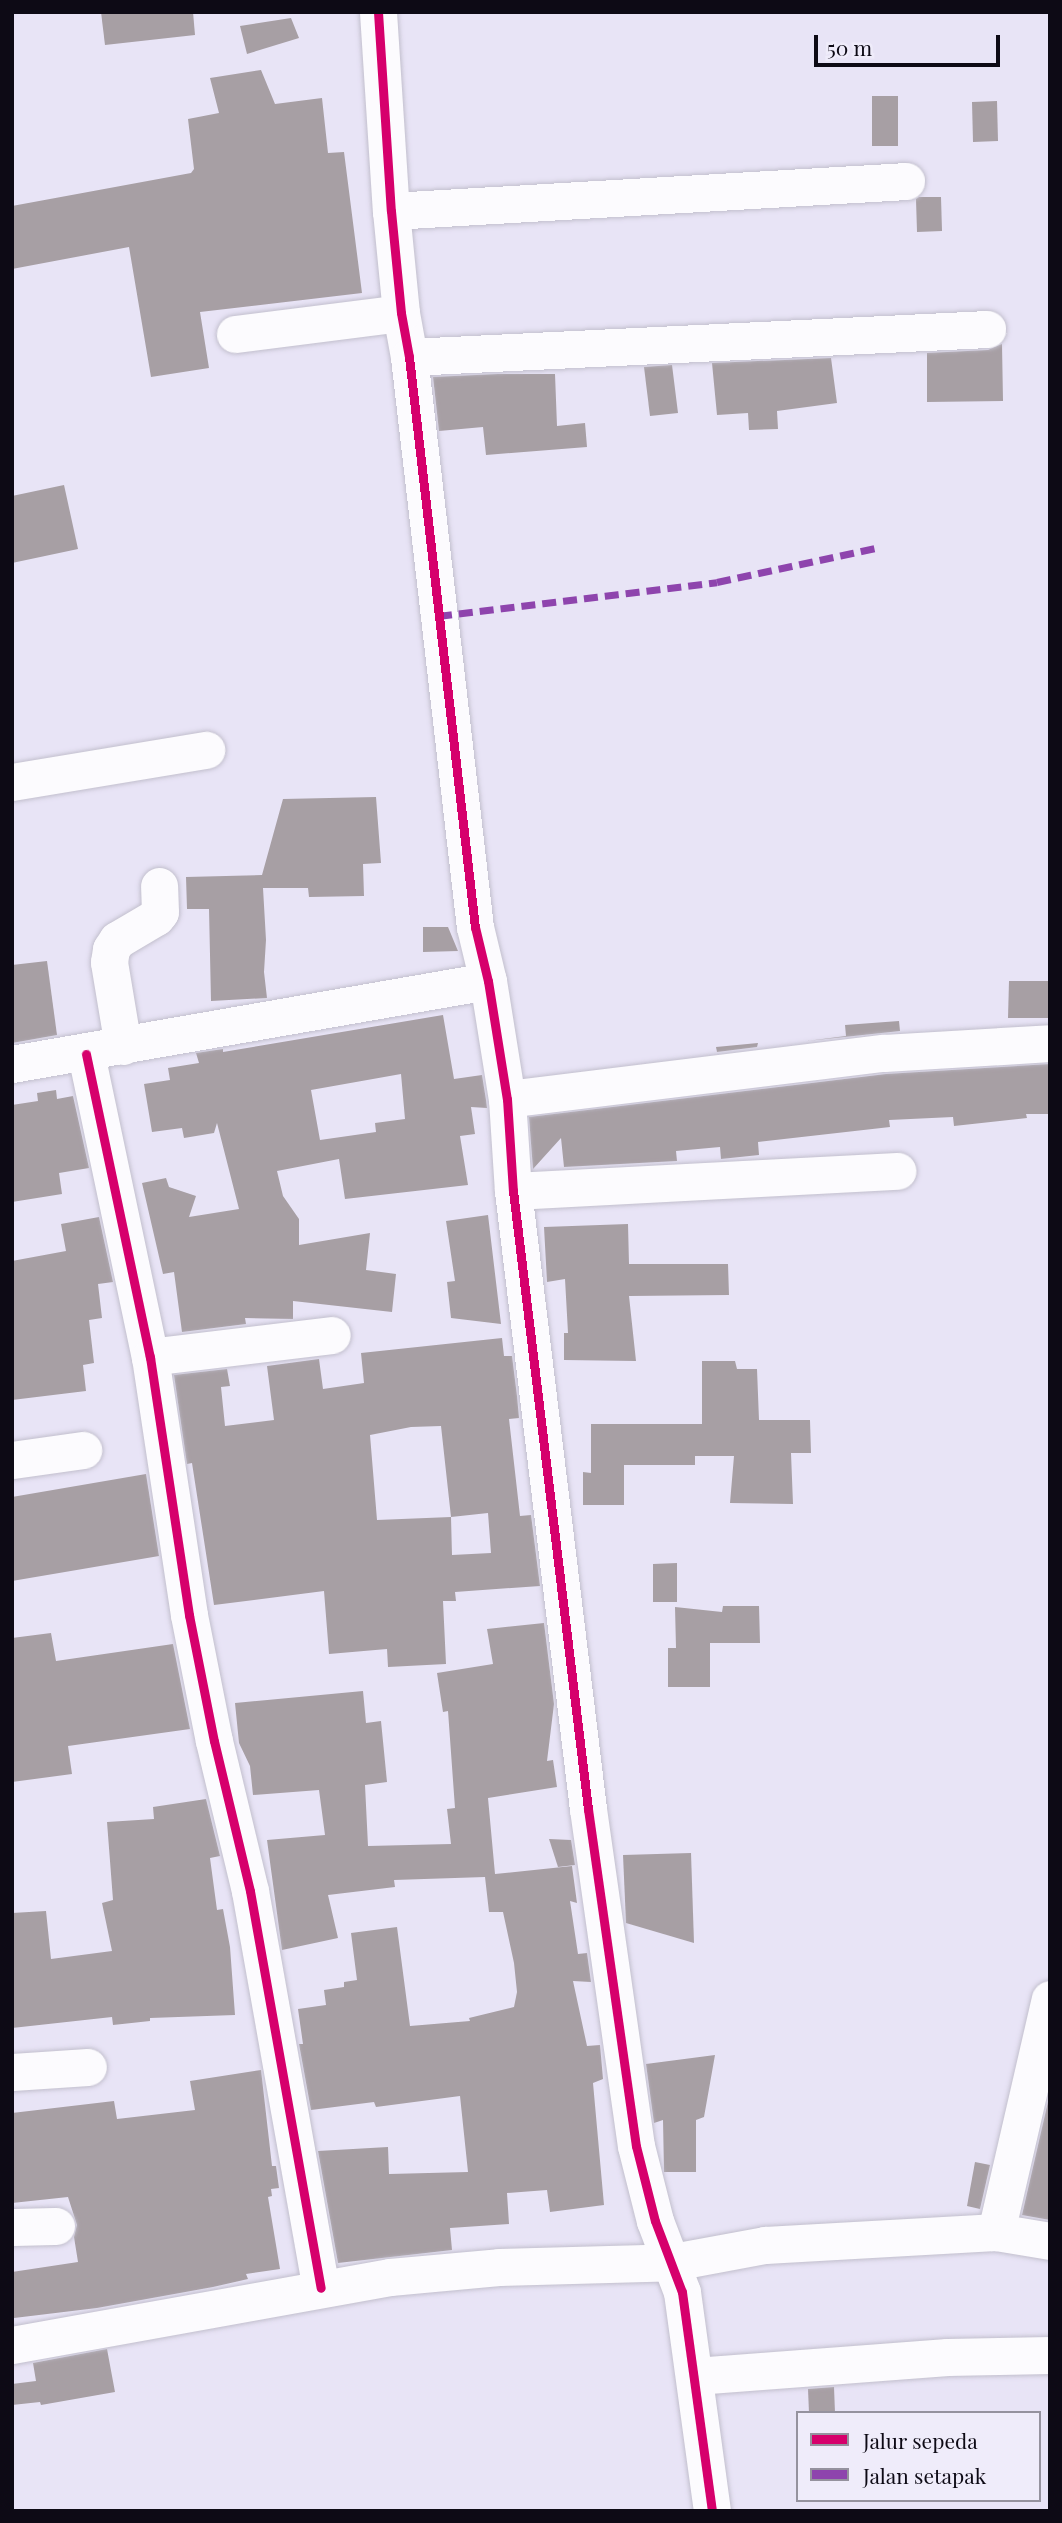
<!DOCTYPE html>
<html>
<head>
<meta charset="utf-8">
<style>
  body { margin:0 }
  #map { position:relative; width:1062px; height:2523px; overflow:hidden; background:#e8e4f6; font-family:"Playfair Display",serif }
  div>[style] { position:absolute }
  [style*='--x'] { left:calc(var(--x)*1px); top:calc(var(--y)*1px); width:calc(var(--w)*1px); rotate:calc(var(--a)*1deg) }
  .building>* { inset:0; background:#a79fa4 }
  .roads { filter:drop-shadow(0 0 2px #c2bfcd) drop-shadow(0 0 2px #c2bfcd) }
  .minor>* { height:37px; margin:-18.5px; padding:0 18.5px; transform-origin:18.5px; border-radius:18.5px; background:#fcfbfe }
  .quiet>* { height:7px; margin-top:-3.5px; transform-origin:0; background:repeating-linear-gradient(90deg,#8e44ad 0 14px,transparent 0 21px) }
  .cycleway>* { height:9px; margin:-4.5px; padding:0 4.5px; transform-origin:4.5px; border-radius:4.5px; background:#d6006c }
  span { translate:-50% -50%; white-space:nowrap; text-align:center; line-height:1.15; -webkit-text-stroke:5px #efecfa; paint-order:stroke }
  .frame { position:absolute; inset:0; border:14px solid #0d0a15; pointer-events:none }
  .legend { position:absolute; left:796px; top:2411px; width:245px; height:91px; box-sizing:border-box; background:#efecfa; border:2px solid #95929e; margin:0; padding:9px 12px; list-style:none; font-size:21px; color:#0d0a15 }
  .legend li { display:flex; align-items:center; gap:14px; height:35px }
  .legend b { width:35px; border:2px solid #95929e }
  .scale { position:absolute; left:814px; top:35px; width:186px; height:32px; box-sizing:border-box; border:4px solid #0d0a15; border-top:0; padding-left:9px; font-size:21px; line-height:24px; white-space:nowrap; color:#0d0a15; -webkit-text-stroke:5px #efecfa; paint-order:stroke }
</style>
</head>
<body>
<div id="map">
  <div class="building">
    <i style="clip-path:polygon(101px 12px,193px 12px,195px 35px,105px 45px)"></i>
    <i style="clip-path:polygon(291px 18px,299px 38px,247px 54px,240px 26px)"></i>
    <i style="clip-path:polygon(261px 70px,275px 104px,322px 98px,328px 153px,344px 152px,362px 293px,200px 312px,209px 368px,151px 377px,129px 247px,12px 269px,12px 206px,191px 173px,194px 169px,188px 119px,219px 113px,210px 78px)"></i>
    <i style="clip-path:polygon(872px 96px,898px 96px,898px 146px,872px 146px)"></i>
    <i style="clip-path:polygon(997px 101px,998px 141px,973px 142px,972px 102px)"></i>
    <i style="clip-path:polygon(919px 197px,941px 197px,942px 231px,917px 232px,916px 199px)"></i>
    <i style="clip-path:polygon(1002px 344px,1003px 401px,927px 402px,927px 353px,988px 350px)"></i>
    <i style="clip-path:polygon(831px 358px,837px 403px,777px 411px,778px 429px,749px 430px,748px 413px,717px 415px,712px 363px)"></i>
    <i style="clip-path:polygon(672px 365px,678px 413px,650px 416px,644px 367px)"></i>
    <i style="clip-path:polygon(498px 374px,555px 374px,557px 426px,585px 423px,587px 447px,486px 455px,483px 427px,439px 431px,433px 377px)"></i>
    <i style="clip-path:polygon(64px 485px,78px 549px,12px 563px,12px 496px)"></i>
    <i style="clip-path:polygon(376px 797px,381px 863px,363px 864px,364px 896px,309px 897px,308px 888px,263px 888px,266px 940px,264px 972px,267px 998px,211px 1001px,209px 909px,187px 909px,186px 877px,262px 875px,283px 799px)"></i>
    <i style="clip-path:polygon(423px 927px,448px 927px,458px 951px,423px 952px)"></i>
    <i style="clip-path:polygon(47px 961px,57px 1035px,12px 1043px,12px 965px)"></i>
    <i style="clip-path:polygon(1009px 981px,1050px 981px,1050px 1018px,1008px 1018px)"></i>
    <i style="clip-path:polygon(evenodd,443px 1015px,454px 1079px,482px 1075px,486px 1100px,487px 1108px,471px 1107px,475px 1134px,460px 1136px,468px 1185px,345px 1199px,339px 1159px,277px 1171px,283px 1196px,299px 1219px,299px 1245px,370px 1233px,366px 1270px,396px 1274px,392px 1312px,293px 1301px,293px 1319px,245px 1318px,246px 1324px,182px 1332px,174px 1272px,163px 1274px,142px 1183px,166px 1178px,169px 1187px,196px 1196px,189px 1217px,239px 1209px,217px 1123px,214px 1133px,184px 1138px,182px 1128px,152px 1132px,144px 1084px,170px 1080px,168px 1068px,199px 1063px,196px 1053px,223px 1049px,223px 1052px,443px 1015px,401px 1074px,405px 1119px,375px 1123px,376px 1132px,320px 1140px,311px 1090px,401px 1074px)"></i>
    <i style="clip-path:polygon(899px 1021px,900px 1031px,807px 1041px,846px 1036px,845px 1025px)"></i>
    <i style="clip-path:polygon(758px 1043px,757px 1047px,717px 1052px,716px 1047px)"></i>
    <i style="clip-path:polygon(1050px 1064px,1050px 1114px,1026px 1114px,1027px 1118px,954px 1126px,953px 1117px,889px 1120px,890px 1127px,758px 1142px,759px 1155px,721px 1159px,720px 1147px,676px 1151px,677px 1161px,564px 1167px,561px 1138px,533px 1169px,529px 1117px,886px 1074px)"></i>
    <i style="clip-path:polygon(56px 1090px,57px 1099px,73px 1096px,89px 1168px,59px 1173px,62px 1194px,12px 1202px,12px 1105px,38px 1101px,37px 1093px)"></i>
    <i style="clip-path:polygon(488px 1215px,501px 1324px,451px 1318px,447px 1282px,455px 1281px,446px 1221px)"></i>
    <i style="clip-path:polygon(99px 1217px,113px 1282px,98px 1284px,102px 1318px,89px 1320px,94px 1363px,83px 1365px,86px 1391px,12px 1400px,12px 1261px,66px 1251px,61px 1224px)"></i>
    <i style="clip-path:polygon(628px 1224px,629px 1264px,728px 1264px,729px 1295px,629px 1296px,636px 1361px,564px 1360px,564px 1333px,568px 1333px,565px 1279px,547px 1282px,544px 1227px)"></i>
    <i style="clip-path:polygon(evenodd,502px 1338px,504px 1356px,512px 1356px,517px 1396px,519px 1418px,509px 1419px,520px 1516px,531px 1515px,540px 1586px,455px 1592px,456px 1601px,443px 1601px,446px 1664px,388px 1667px,387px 1649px,329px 1654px,324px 1591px,214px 1605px,192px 1463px,187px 1464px,174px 1375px,227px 1369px,230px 1386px,221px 1387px,225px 1426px,274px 1420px,267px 1366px,319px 1359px,323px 1389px,364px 1383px,361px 1353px,502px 1338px,441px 1426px,451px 1517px,377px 1520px,370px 1435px,411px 1427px,441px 1426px,502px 1338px,488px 1513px,491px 1553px,452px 1555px,451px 1517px,488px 1513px)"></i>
    <i style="clip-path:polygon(702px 1361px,735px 1361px,737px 1369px,757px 1369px,759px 1420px,810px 1420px,811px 1453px,791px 1453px,793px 1504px,730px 1503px,734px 1456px,695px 1456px,695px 1465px,624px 1465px,624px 1505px,583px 1505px,583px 1472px,591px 1473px,591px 1424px,702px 1424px)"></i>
    <i style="clip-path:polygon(146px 1474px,159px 1556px,12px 1581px,12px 1497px)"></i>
    <i style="clip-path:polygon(677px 1563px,677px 1602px,653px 1602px,653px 1564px)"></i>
    <i style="clip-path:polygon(723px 1606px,759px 1606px,760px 1643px,710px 1643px,710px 1687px,668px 1687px,668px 1648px,676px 1648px,675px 1607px,722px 1612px)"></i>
    <i style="clip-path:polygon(544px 1623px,554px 1704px,547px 1761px,553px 1760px,557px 1787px,488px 1798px,495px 1874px,572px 1866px,577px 1903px,570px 1901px,578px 1954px,587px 1953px,591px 1982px,573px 1981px,587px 2046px,600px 2045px,603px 2079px,593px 2083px,604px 2205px,550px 2212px,547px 2190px,507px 2193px,509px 2224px,450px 2228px,452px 2250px,338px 2263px,318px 2151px,388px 2147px,389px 2174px,468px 2172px,460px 2096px,376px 2107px,374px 2102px,311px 2110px,299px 2044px,303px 2044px,298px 2009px,326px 2005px,324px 1990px,344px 1987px,344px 1982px,357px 1980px,351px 1933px,397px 1927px,410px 2026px,470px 2021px,469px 2018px,514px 2007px,517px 1992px,514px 1963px,503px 1912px,489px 1912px,485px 1877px,394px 1880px,395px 1887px,328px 1895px,338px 1938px,282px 1950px,267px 1840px,325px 1835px,319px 1790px,253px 1795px,250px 1766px,239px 1743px,235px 1703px,363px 1691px,366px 1723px,381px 1721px,387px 1782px,365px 1785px,368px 1846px,451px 1844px,447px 1809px,455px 1808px,448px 1711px,443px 1712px,437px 1673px,493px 1664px,487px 1629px)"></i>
    <i style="clip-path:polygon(51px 1633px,56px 1661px,173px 1644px,190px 1729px,68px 1746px,72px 1774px,12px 1782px,12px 1638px)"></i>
    <i style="clip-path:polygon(206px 1799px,220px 1856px,210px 1858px,217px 1910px,223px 1909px,230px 1947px,235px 2015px,150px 2018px,150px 2021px,113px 2025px,112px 2017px,12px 2028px,12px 1913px,46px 1911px,51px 1959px,112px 1951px,102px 1903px,113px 1900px,107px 1822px,154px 1819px,153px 1807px)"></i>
    <i style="clip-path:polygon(549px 1839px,571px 1840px,575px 1865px,558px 1867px)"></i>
    <i style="clip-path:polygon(691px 1853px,694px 1943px,626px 1923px,623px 1855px)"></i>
    <i style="clip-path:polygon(715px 2055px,704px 2117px,696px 2120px,696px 2172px,664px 2172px,663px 2120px,654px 2123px,646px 2064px)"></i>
    <i style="clip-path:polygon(261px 2070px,272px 2166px,276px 2166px,279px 2188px,271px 2189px,272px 2196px,268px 2197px,280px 2269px,246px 2274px,248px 2279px,213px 2287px,97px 2308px,14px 2318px,12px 2272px,78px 2262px,74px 2237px,77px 2225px,68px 2197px,12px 2203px,12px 2113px,114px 2101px,117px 2119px,195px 2110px,190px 2081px)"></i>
    <i style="clip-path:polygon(1050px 2093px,1050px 2220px,1022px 2215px)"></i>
    <i style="clip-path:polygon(975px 2162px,990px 2165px,980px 2209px,967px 2206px)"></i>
    <i style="clip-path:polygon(107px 2349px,115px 2392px,41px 2405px,40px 2402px,12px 2405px,12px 2384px,36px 2381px,33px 2363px)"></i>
    <i style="clip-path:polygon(834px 2387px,835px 2413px,809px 2413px,808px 2389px)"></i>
  </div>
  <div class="roads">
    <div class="minor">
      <i style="--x:378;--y:12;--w:199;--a:86.3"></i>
      <i style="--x:391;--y:211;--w:102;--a:84.4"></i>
      <i style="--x:401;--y:313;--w:45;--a:79.7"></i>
      <i style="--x:409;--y:357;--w:574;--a:83.4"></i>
      <i style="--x:475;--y:927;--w:56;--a:76.5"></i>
      <i style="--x:488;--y:981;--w:120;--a:80.9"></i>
      <i style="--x:507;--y:1099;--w:92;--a:86.3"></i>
      <i style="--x:513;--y:1191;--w:623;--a:83.08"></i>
      <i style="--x:588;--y:1809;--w:340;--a:81.9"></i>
      <i style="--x:636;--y:2146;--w:77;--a:75.8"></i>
      <i style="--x:655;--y:2221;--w:76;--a:69.2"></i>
      <i style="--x:682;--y:2292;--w:221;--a:82.2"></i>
      <i style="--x:391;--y:211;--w:516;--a:-3.33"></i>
      <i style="--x:235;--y:334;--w:167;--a:-7.2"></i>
      <i style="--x:409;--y:357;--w:579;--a:-2.77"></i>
      <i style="--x:12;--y:782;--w:197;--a:-9.4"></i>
      <i style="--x:123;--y:1046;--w:85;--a:-99.5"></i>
      <i style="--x:109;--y:962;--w:13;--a:-81"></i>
      <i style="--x:111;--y:949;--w:11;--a:-56"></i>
      <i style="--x:117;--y:940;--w:45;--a:-30.5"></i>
      <i style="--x:156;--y:917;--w:6;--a:-51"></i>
      <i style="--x:160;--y:912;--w:26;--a:-92"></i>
      <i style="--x:86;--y:1054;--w:310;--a:78.1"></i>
      <i style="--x:150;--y:1357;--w:261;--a:81.4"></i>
      <i style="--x:189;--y:1615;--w:128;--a:78.8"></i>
      <i style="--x:214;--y:1741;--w:154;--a:76.5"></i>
      <i style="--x:250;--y:1891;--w:403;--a:79.9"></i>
      <i style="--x:12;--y:1064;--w:483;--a:-9.9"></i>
      <i style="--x:507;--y:1099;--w:380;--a:-7"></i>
      <i style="--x:884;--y:1053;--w:166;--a:-3.4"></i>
      <i style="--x:513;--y:1191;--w:385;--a:-3"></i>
      <i style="--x:150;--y:1357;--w:183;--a:-6.9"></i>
      <i style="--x:12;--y:1460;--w:72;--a:-8"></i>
      <i style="--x:12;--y:2072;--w:76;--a:-3.8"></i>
      <i style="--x:12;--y:2227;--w:44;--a:-1.3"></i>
      <i style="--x:996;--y:2232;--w:239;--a:-77"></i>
      <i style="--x:12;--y:2345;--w:384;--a:-10.2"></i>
      <i style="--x:390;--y:2277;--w:109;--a:-5.2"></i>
      <i style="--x:499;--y:2267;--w:174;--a:-1.6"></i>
      <i style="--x:673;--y:2262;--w:94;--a:-10.5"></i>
      <i style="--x:765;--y:2245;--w:231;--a:-3.2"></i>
      <i style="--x:996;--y:2232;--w:55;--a:9.5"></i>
      <i style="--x:695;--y:2376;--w:253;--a:-4.3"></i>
      <i style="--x:947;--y:2357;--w:103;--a:-1.1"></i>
    </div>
  </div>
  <div class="quiet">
    <i style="--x:438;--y:616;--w:281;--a:-6.9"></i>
    <i style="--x:717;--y:582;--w:167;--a:-12.1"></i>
  </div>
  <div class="cycleway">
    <i style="--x:378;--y:12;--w:199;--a:86.3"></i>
    <i style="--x:391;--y:211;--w:102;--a:84.4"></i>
    <i style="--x:401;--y:313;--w:45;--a:79.7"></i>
    <i style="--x:409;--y:357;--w:574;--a:83.4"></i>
    <i style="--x:475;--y:927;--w:56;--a:76.5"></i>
    <i style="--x:488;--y:981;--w:120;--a:80.9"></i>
    <i style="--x:507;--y:1099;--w:92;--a:86.3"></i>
    <i style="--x:513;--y:1191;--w:623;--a:83.08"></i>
    <i style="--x:588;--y:1809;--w:340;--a:81.9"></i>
    <i style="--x:636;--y:2146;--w:77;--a:75.8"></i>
    <i style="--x:655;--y:2221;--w:76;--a:69.2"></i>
    <i style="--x:682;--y:2292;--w:221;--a:82.2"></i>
    <i style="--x:86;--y:1054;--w:310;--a:78.1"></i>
    <i style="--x:150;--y:1357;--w:261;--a:81.4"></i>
    <i style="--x:189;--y:1615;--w:128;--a:78.8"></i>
    <i style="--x:214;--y:1741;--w:154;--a:76.5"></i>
    <i style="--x:250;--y:1891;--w:403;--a:79.9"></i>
  </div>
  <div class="frame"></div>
  <ul class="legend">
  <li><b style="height:9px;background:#d6006c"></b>Jalur sepeda</li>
  <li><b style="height:9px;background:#8e44ad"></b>Jalan setapak</li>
  </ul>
  <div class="scale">50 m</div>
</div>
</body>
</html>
